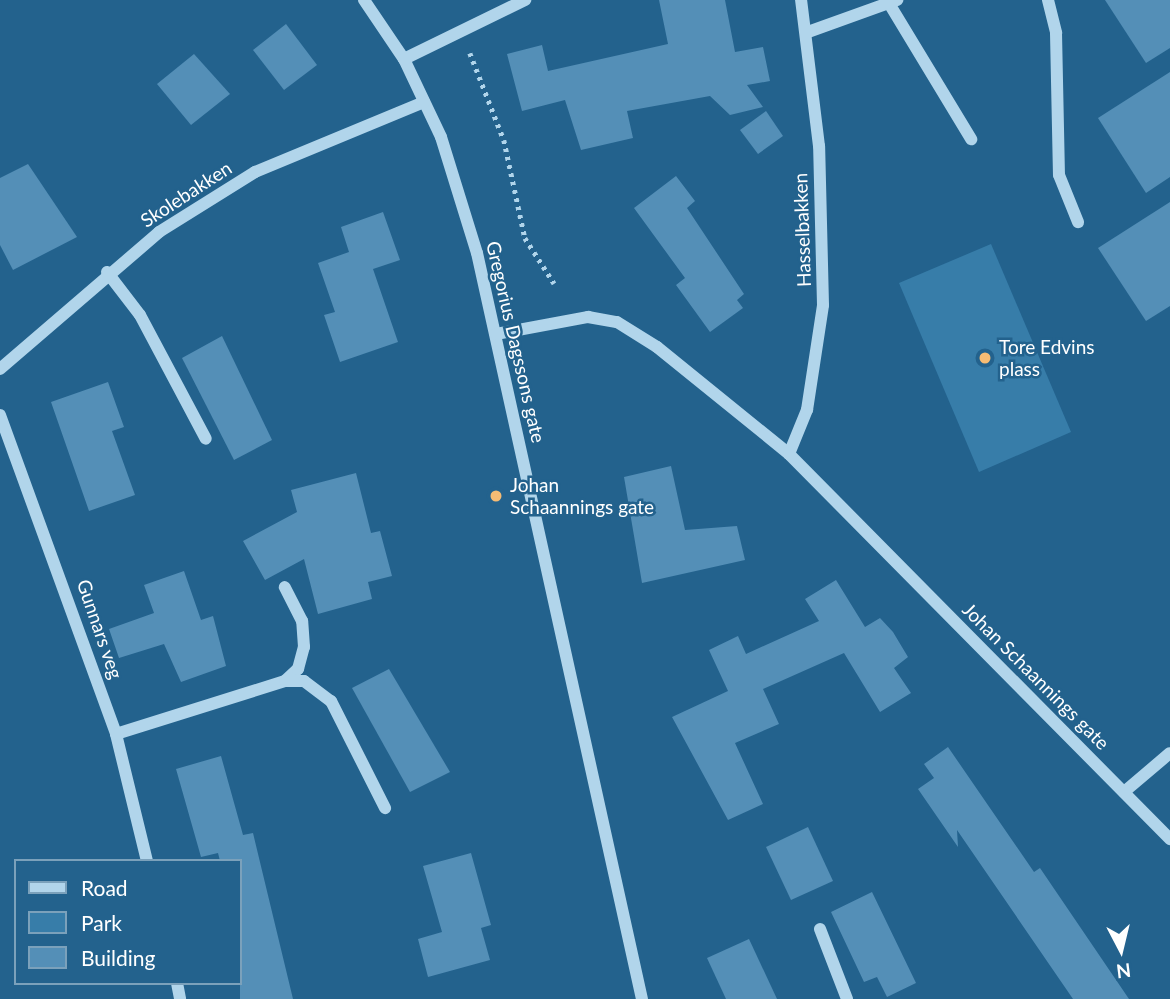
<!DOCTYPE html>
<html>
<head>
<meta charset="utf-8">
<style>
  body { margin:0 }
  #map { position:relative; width:1170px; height:999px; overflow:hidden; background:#23628d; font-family:Lato,sans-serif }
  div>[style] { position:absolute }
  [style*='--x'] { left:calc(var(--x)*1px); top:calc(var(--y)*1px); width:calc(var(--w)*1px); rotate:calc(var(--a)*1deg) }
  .green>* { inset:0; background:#377da9 }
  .building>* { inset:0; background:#548fb7 }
  .path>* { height:4.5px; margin-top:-2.25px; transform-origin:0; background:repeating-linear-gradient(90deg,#b1d5eb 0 3.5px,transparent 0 8.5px) }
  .minor>* { height:12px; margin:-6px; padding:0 6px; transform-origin:6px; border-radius:6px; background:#b1d5eb }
  .dots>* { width:19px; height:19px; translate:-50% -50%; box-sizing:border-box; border:4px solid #23628d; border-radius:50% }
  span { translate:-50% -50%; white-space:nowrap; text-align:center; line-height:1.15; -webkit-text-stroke:5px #23628d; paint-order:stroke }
  .street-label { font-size:19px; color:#fff }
  .poi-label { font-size:19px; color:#fff }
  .left { translate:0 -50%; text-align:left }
  .legend { position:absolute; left:14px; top:859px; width:228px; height:126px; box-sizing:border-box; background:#23628d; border:2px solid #7ba1bb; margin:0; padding:9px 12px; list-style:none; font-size:21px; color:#fff }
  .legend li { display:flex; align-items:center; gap:14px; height:35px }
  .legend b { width:35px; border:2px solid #7ba1bb }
  .north { position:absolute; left:1086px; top:915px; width:70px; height:70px; -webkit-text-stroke:5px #23628d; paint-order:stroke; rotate:173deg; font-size:19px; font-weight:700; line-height:28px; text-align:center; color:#fff }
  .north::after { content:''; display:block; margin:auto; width:24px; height:32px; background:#fff; clip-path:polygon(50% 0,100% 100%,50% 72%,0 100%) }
</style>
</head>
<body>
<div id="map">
  <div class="green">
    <i style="clip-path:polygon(991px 244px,1071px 432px,979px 472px,899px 283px)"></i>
  </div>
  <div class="building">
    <i style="clip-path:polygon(659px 0,725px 0,735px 52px,763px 47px,770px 81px,747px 85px,763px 107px,730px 115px,710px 96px,627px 111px,633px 138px,581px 150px,565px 100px,522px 111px,507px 54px,542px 45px,548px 71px,668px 44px)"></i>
    <i style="clip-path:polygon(1105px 0,1170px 0,1170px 48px,1146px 63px)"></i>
    <i style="clip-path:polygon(286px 24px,317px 65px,284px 90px,253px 50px)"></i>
    <i style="clip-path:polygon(194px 54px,230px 94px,191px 125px,157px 84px)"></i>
    <i style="clip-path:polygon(1170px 72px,1170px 177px,1146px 193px,1098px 118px)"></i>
    <i style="clip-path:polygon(766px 111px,783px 136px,758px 154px,740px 130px)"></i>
    <i style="clip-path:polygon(28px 164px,77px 237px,13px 270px,0 245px,0 178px)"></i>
    <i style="clip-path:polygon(676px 176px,695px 201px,687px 208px,744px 294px,737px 300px,743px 308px,710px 332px,676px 285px,685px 278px,634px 208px)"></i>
    <i style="clip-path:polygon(1170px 202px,1170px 306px,1146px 321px,1098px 248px)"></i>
    <i style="clip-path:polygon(383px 212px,400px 260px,373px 269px,398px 342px,340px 362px,324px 315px,335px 312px,318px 263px,349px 252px,341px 227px)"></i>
    <i style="clip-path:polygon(222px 336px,272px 440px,234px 460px,182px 358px)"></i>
    <i style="clip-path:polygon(108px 382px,124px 427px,112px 431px,135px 495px,89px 511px,51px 402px)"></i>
    <i style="clip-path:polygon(671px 466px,685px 530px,737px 526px,745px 560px,642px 583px,624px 477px)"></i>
    <i style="clip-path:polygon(356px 473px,371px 533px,380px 531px,392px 576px,368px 582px,372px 599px,318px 614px,304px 559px,265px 580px,243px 541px,297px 512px,291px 490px)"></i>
    <i style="clip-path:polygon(184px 571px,201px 620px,213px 616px,226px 666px,181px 682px,164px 644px,119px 658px,109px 629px,154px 613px,144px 585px)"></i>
    <i style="clip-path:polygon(836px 580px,865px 627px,880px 618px,893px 632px,908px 657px,894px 668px,911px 693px,880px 712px,844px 653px,763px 689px,779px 724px,735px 743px,763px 804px,728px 820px,672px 717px,728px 691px,709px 650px,738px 636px,746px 654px,819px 621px,805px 599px)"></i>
    <i style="clip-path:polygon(389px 669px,450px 772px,410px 792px,352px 688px)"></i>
    <i style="clip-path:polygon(948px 747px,1034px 872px,1040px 868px,1129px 999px,1073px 999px,957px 830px,958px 847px,918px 789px,934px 778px,924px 764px)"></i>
    <i style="clip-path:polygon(221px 756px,243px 835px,253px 833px,293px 999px,240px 999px,240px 861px,220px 861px,218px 853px,201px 857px,176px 769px)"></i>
    <i style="clip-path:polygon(808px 827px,833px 881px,791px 900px,766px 847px)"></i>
    <i style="clip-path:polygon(471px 853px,491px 925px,481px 928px,490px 960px,428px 977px,418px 939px,442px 932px,423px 866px)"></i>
    <i style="clip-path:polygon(872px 892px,916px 983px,887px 997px,877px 977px,864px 982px,831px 912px)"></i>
    <i style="clip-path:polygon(749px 939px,777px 999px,726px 999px,707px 958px)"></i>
  </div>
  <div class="path">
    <i style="--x:470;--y:53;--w:93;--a:68.7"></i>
    <i style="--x:504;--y:140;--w:100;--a:77.9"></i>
    <i style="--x:525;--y:238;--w:54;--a:57.2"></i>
  </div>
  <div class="minor">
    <i style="--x:364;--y:0;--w:71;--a:55.9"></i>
    <i style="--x:404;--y:59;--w:86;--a:64.6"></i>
    <i style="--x:441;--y:137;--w:121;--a:72.8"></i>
    <i style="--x:477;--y:253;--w:764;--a:77.53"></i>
    <i style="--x:1048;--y:0;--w:34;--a:76"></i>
    <i style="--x:1056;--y:33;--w:142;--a:88.8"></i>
    <i style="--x:1059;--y:175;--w:51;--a:68"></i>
    <i style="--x:890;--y:5;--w:157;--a:58.8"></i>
    <i style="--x:808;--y:32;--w:95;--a:-19.8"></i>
    <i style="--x:404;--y:59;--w:135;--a:-26"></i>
    <i style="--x:107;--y:272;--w:54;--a:52.5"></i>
    <i style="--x:140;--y:315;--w:140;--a:62"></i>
    <i style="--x:496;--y:334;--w:94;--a:-10.5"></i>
    <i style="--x:588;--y:317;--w:29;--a:10"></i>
    <i style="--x:617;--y:322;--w:47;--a:32"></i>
    <i style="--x:657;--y:347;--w:170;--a:39"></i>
    <i style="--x:789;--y:454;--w:542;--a:45.3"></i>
    <i style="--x:0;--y:369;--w:210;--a:-40.7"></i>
    <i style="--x:159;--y:232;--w:113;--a:-32"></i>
    <i style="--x:255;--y:172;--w:183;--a:-22.5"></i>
    <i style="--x:0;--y:415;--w:339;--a:70"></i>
    <i style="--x:116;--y:734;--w:131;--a:76.3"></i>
    <i style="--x:789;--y:454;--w:48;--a:-67.8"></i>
    <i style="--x:807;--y:410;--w:106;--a:-81.3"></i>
    <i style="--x:823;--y:305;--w:159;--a:-91.4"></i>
    <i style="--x:819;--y:146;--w:147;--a:-97"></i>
    <i style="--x:285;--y:681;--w:18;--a:-43"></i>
    <i style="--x:298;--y:669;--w:23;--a:-75"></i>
    <i style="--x:304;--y:647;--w:26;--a:-94"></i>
    <i style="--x:302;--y:621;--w:38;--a:-117"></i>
    <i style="--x:116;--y:734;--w:177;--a:-17.4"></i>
    <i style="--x:285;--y:681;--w:19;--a:0"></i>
    <i style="--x:304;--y:681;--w:34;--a:37"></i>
    <i style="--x:331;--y:701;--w:120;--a:63.2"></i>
    <i style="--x:1124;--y:792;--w:60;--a:-40.3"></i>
    <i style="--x:820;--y:929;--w:75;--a:68.9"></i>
    <i style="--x:177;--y:983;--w:16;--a:79"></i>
  </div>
  <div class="dots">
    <i style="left:985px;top:358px;background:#f6bc74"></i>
    <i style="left:496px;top:496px;background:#f6bc74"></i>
  </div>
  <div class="street-label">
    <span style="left:186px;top:194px;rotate:-33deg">Skolebakken</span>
    <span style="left:802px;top:230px;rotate:-92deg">Hasselbakken</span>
    <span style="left:516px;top:342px;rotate:77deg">Gregorius Dagssons gate</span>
    <span style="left:100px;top:629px;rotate:71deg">Gunnars veg</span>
    <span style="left:1036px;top:676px;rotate:45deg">Johan Schaannings gate</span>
  </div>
  <div class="poi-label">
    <span class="left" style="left:999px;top:358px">Tore Edvins<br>plass</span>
    <span class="left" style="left:510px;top:496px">Johan<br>Schaannings gate</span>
  </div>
  <ul class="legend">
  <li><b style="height:9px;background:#b1d5eb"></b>Road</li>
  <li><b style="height:19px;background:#377da9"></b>Park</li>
  <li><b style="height:19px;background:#548fb7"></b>Building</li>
  </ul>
  <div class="north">N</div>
</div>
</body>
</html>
